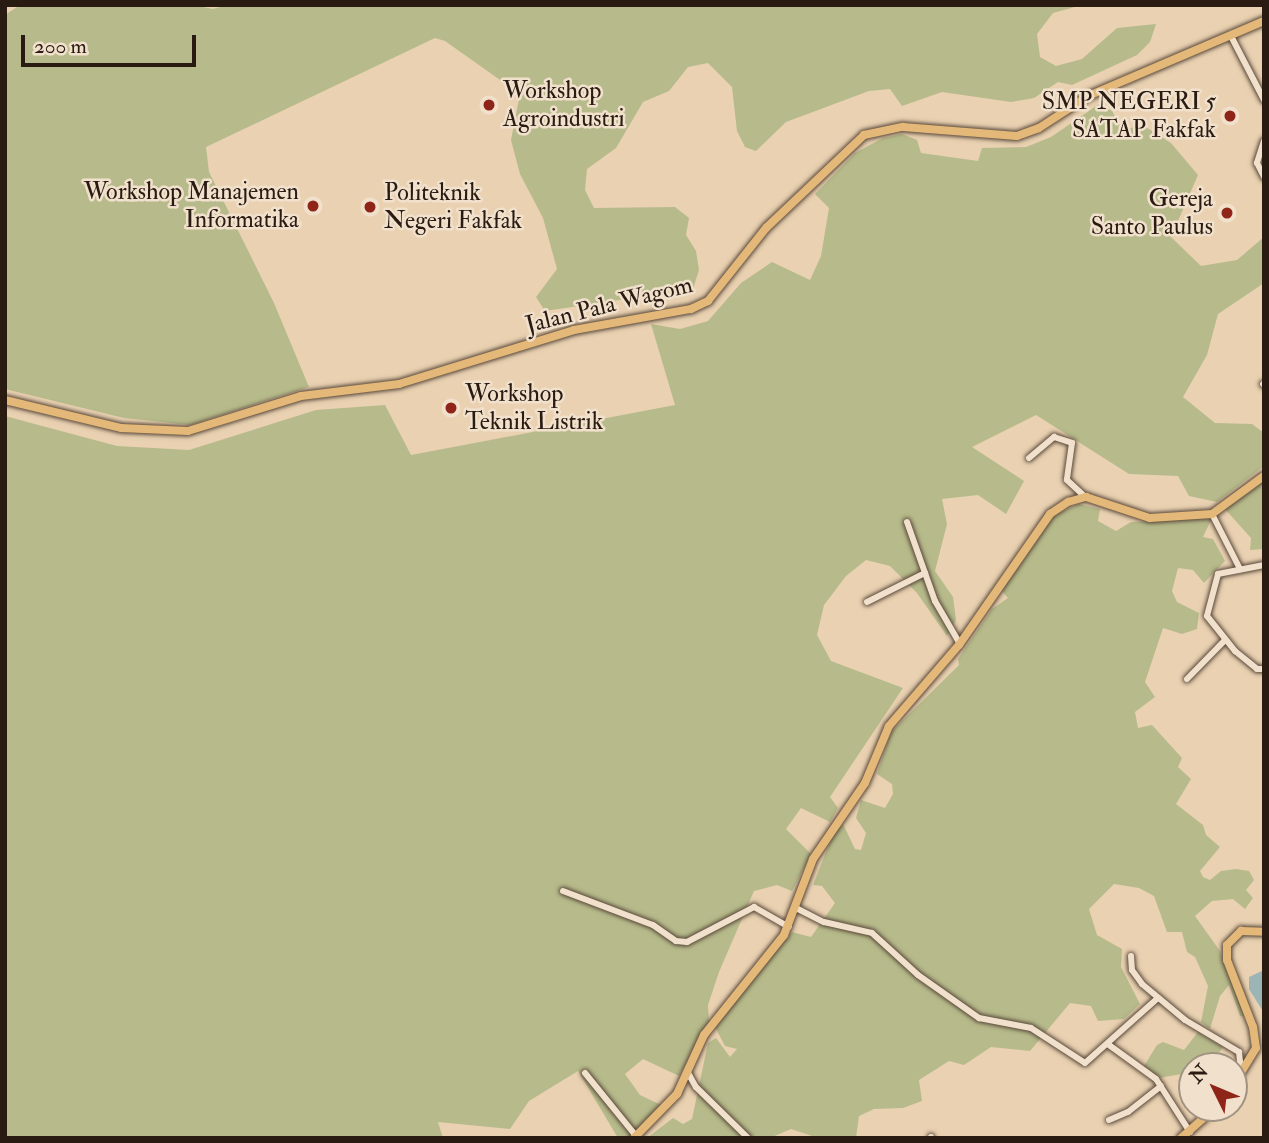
<!DOCTYPE html>
<html>
<head>
<meta charset="utf-8">
<style>
  body { margin:0 }
  #map { position:relative; width:1269px; height:1143px; overflow:hidden; background:#e9d1b1; font-family:"IM FELL Double Pica",serif }
  div>[style] { position:absolute }
  [style*='--x'] { left:calc(var(--x)*1px); top:calc(var(--y)*1px); width:calc(var(--w)*1px); rotate:calc(var(--a)*1deg) }
  .green>* { inset:0; background:#b7bb8b }
  .water>* { inset:0; background:#9bb5b6 }
  .roads { filter:drop-shadow(0 0 2px #59483a) drop-shadow(0 0 2px #59483a) }
  .minor>* { height:6px; margin:-3px; padding:0 3px; transform-origin:3px; border-radius:3px; background:#f1e1cc }
  .major>* { height:8px; margin:-4px; padding:0 4px; transform-origin:4px; border-radius:4px; background:#e4b878 }
  .dots>* { width:19px; height:19px; translate:-50% -50%; box-sizing:border-box; border:4px solid #f1e1cc; border-radius:50% }
  span { translate:-50% -50%; white-space:nowrap; text-align:center; line-height:1.15; -webkit-text-stroke:5px #f1e1cc; paint-order:stroke }
  .poi-label { font-size:24px; color:#291b12 }
  .left { translate:0 -50%; text-align:left }
  .right { translate:-100% -50%; text-align:right }
  .street-label { font-size:24px; color:#291b12 }
  .frame { position:absolute; inset:0; border:7px solid #291b12; pointer-events:none }
  .north { position:absolute; left:1178px; top:1052px; width:70px; height:70px; box-sizing:border-box; background:#f1e1cc; border:2px solid #a19282; border-radius:50%; rotate:313deg; font-size:19px; font-weight:700; line-height:28px; text-align:center; color:#291b12 }
  .north::after { content:''; display:block; margin:auto; width:24px; height:32px; background:#8f2418; clip-path:polygon(50% 0,100% 100%,50% 72%,0 100%) }
  .scale { position:absolute; left:21px; top:35px; width:175px; height:32px; box-sizing:border-box; border:4px solid #291b12; border-top:0; padding-left:9px; font-size:21px; line-height:24px; white-space:nowrap; color:#291b12; -webkit-text-stroke:5px #f1e1cc; paint-order:stroke }
</style>
</head>
<body>
<div id="map">
  <div class="green">
    <i style="clip-path:polygon(20px 5px,193px 5px,213px 9px,227px 5px,1082px 5px,1053px 13px,1037px 34px,1040px 57px,1056px 66px,1082px 59px,1117px 28px,1156px 24px,1150px 42px,1137px 55px,1072px 85px,1058px 82px,1034px 98px,1011px 102px,942px 92px,902px 106px,890px 89px,869px 91px,786px 122px,756px 151px,745px 147px,737px 131px,732px 87px,708px 63px,688px 67px,669px 91px,643px 102px,616px 148px,587px 169px,585px 190px,594px 208px,675px 207px,689px 218px,686px 235px,696px 251px,699px 270px,693px 289px,545px 311px,536px 297px,557px 269px,543px 218px,520px 174px,511px 140px,520px 94px,445px 41px,435px 38px,206px 147px,209px 172px,274px 303px,309px 387px,190px 425px,124px 418px,5px 389px,5px 15px)"></i>
    <i style="clip-path:polygon(1099px 104px,1112px 111px,1123px 131px,1141px 124px,1171px 143px,1198px 175px,1171px 237px,1201px 266px,1237px 260px,1264px 237px,1264px 283px,1218px 314px,1207px 355px,1183px 397px,1215px 423px,1252px 424px,1264px 433px,1264px 466px,1217px 502px,1189px 496px,1178px 476px,1129px 474px,1036px 415px,972px 447px,1024px 481px,1006px 514px,978px 495px,942px 499px,947px 524px,935px 571px,953px 597px,956px 620px,947px 636px,917px 593px,890px 566px,866px 560px,846px 576px,824px 605px,817px 635px,831px 661px,903px 688px,830px 797px,838px 808px,830px 822px,801px 808px,786px 829px,811px 854px,792px 891px,777px 885px,754px 891px,719px 972px,708px 1005px,709px 1023px,679px 1076px,643px 1059px,625px 1074px,640px 1095px,661px 1105px,630px 1138px,618px 1138px,578px 1071px,529px 1101px,510px 1129px,438px 1122px,443px 1138px,5px 1138px,5px 416px,117px 446px,189px 450px,316px 410px,385px 405px,411px 455px,675px 405px,651px 324px,680px 329px,708px 321px,741px 283px,772px 262px,810px 280px,821px 256px,829px 208px,815px 194px,855px 153px,883px 138px,902px 134px,917px 140px,921px 153px,978px 161px,982px 148px,1026px 147px,1051px 137px)"></i>
    <i style="clip-path:polygon(1264px 480px,1264px 549px,1250px 550px,1251px 538px,1224px 508px)"></i>
    <i style="clip-path:polygon(1079px 504px,1100px 509px,1098px 521px,1116px 531px,1131px 522px,1212px 518px,1203px 537px,1213px 539px,1225px 561px,1204px 583px,1193px 570px,1178px 568px,1172px 591px,1177px 602px,1199px 613px,1197px 629px,1182px 634px,1163px 628px,1145px 682px,1155px 697px,1135px 712px,1138px 728px,1152px 725px,1182px 758px,1178px 767px,1191px 779px,1176px 804px,1203px 825px,1206px 835px,1220px 847px,1200px 871px,1203px 877px,1210px 880px,1221px 871px,1236px 869px,1249px 871px,1254px 880px,1246px 890px,1253px 898px,1245px 909px,1233px 899px,1212px 901px,1195px 916px,1220px 951px,1245px 1017px,1240px 1016px,1229px 985px,1220px 996px,1210px 1029px,1201px 1022px,1208px 986px,1195px 957px,1187px 952px,1182px 932px,1167px 932px,1154px 896px,1139px 888px,1114px 884px,1089px 909px,1097px 935px,1122px 949px,1121px 967px,1140px 1004px,1124px 1019px,1098px 1021px,1091px 1006px,1070px 1003px,1030px 1051px,991px 1047px,964px 1065px,949px 1061px,919px 1080px,922px 1101px,903px 1108px,874px 1109px,859px 1116px,856px 1138px,818px 1138px,791px 1129px,770px 1138px,647px 1138px,673px 1118px,683px 1124px,692px 1119px,708px 1043px,716px 1038px,730px 1057px,737px 1049px,725px 1046px,715px 1027px,792px 932px,811px 937px,835px 903px,822px 886px,813px 885px,833px 834px,843px 824px,855px 849px,861px 850px,866px 833px,856px 818px,861px 800px,885px 808px,893px 794px,892px 784px,877px 774px,891px 732px,959px 665px,958px 659px,992px 609px,1008px 598px,1002px 591px,1054px 515px)"></i>
    <i style="clip-path:polygon(1198px 1032px,1223px 1047px,1209px 1066px,1192px 1066px,1187px 1073px,1159px 1078px,1144px 1066px,1157px 1045px,1163px 1042px,1184px 1050px)"></i>
  </div>
  <div class="water">
    <i style="clip-path:polygon(1264px 970px,1264px 1013px,1249px 989px,1249px 977px)"></i>
  </div>
  <div class="roads">
    <div class="minor">
      <i style="--x:1232;--y:38;--w:70;--a:62.7"></i>
      <i style="--x:1264;--y:141;--w:23;--a:108"></i>
      <i style="--x:1257;--y:163;--w:16;--a:63"></i>
      <i style="--x:1263;--y:384;--w:1;--a:45"></i>
      <i style="--x:1029;--y:458;--w:33;--a:-40"></i>
      <i style="--x:1054;--y:437;--w:19;--a:18"></i>
      <i style="--x:1072;--y:443;--w:37;--a:98"></i>
      <i style="--x:1067;--y:480;--w:25;--a:43"></i>
      <i style="--x:1212;--y:514;--w:62;--a:63"></i>
      <i style="--x:907;--y:522;--w:84;--a:70.5"></i>
      <i style="--x:935;--y:601;--w:50;--a:59.8"></i>
      <i style="--x:1264;--y:565;--w:47;--a:168.9"></i>
      <i style="--x:1218;--y:574;--w:43;--a:104.7"></i>
      <i style="--x:1207;--y:616;--w:45;--a:51.3"></i>
      <i style="--x:1235;--y:651;--w:28;--a:39"></i>
      <i style="--x:1257;--y:669;--w:7;--a:0"></i>
      <i style="--x:867;--y:602;--w:65;--a:-26.6"></i>
      <i style="--x:1187;--y:679;--w:54;--a:-45.7"></i>
      <i style="--x:563;--y:891;--w:96;--a:20.7"></i>
      <i style="--x:653;--y:925;--w:28;--a:35"></i>
      <i style="--x:676;--y:941;--w:11;--a:5"></i>
      <i style="--x:687;--y:942;--w:76;--a:-27.6"></i>
      <i style="--x:754;--y:907;--w:40;--a:29.7"></i>
      <i style="--x:796;--y:908;--w:31;--a:27"></i>
      <i style="--x:824;--y:922;--w:49;--a:12.9"></i>
      <i style="--x:872;--y:933;--w:62;--a:42.4"></i>
      <i style="--x:918;--y:975;--w:75;--a:35.2"></i>
      <i style="--x:979;--y:1018;--w:53;--a:10.9"></i>
      <i style="--x:1031;--y:1028;--w:64;--a:32.9"></i>
      <i style="--x:1085;--y:1063;--w:98;--a:-41.7"></i>
      <i style="--x:1131;--y:956;--w:14;--a:86"></i>
      <i style="--x:1132;--y:970;--w:17;--a:54"></i>
      <i style="--x:1142;--y:984;--w:56;--a:39.9"></i>
      <i style="--x:1185;--y:1020;--w:63;--a:30.7"></i>
      <i style="--x:1239;--y:1052;--w:18;--a:84"></i>
      <i style="--x:1109;--y:1045;--w:58;--a:35.9"></i>
      <i style="--x:1156;--y:1079;--w:63;--a:57.3"></i>
      <i style="--x:687;--y:1071;--w:18;--a:61"></i>
      <i style="--x:696;--y:1087;--w:73;--a:44.4"></i>
      <i style="--x:585;--y:1073;--w:81;--a:51"></i>
      <i style="--x:1109;--y:1120;--w:21;--a:-23"></i>
      <i style="--x:1128;--y:1112;--w:42;--a:-38.2"></i>
      <i style="--x:931;--y:1138;--w:1;--a:-90"></i>
    </div>
    <div class="major">
      <i style="--x:5;--y:400;--w:119;--a:13.6"></i>
      <i style="--x:121;--y:428;--w:67;--a:2.6"></i>
      <i style="--x:188;--y:431;--w:118;--a:-17.2"></i>
      <i style="--x:301;--y:396;--w:99;--a:-7"></i>
      <i style="--x:399;--y:384;--w:183;--a:-17.1"></i>
      <i style="--x:574;--y:330;--w:119;--a:-10.2"></i>
      <i style="--x:691;--y:309;--w:19;--a:-25"></i>
      <i style="--x:708;--y:301;--w:93;--a:-51.5"></i>
      <i style="--x:766;--y:228;--w:135;--a:-43.5"></i>
      <i style="--x:864;--y:135;--w:40;--a:-12"></i>
      <i style="--x:903;--y:127;--w:114;--a:4.5"></i>
      <i style="--x:1017;--y:136;--w:23;--a:-20"></i>
      <i style="--x:1039;--y:128;--w:59;--a:-33.1"></i>
      <i style="--x:1088;--y:96;--w:191;--a:-23.1"></i>
      <i style="--x:1234;--y:1084;--w:42;--a:-58.6"></i>
      <i style="--x:1256;--y:1048;--w:21;--a:-98"></i>
      <i style="--x:1253;--y:1027;--w:72;--a:-111.2"></i>
      <i style="--x:1227;--y:960;--w:15;--a:-90"></i>
      <i style="--x:1227;--y:945;--w:20;--a:-45"></i>
      <i style="--x:1241;--y:931;--w:23;--a:2"></i>
      <i style="--x:634;--y:1138;--w:62;--a:-45.7"></i>
      <i style="--x:677;--y:1094;--w:65;--a:-65.4"></i>
      <i style="--x:704;--y:1035;--w:128;--a:-51.3"></i>
      <i style="--x:784;--y:935;--w:81;--a:-69.1"></i>
      <i style="--x:813;--y:859;--w:92;--a:-55.6"></i>
      <i style="--x:865;--y:783;--w:62;--a:-67.2"></i>
      <i style="--x:889;--y:726;--w:107;--a:-49.2"></i>
      <i style="--x:959;--y:645;--w:160;--a:-55.2"></i>
      <i style="--x:1050;--y:514;--w:22;--a:-34"></i>
      <i style="--x:1068;--y:502;--w:19;--a:-16"></i>
      <i style="--x:1086;--y:497;--w:67;--a:18.2"></i>
      <i style="--x:1150;--y:518;--w:62;--a:-3.7"></i>
      <i style="--x:1212;--y:514;--w:64;--a:-36.2"></i>
      <i style="--x:1181;--y:1138;--w:45;--a:-41.4"></i>
    </div>
  </div>
  <div class="dots">
    <i style="left:489px;top:105px;background:#8f2418"></i>
    <i style="left:1230px;top:116px;background:#8f2418"></i>
    <i style="left:313px;top:206px;background:#8f2418"></i>
    <i style="left:370px;top:207px;background:#8f2418"></i>
    <i style="left:1227px;top:213px;background:#8f2418"></i>
    <i style="left:451px;top:408px;background:#8f2418"></i>
  </div>
  <div class="poi-label">
    <span class="left" style="left:503px;top:105px">Workshop<br>Agroindustri</span>
    <span class="right" style="left:1216px;top:116px">SMP NEGERI 5<br>SATAP Fakfak</span>
    <span class="right" style="left:299px;top:206px">Workshop Manajemen<br>Informatika</span>
    <span class="left" style="left:384px;top:207px">Politeknik<br>Negeri Fakfak</span>
    <span class="right" style="left:1213px;top:213px">Gereja<br>Santo Paulus</span>
    <span class="left" style="left:465px;top:408px">Workshop<br>Teknik Listrik</span>
  </div>
  <div class="street-label">
    <span style="left:609px;top:305px;rotate:-14deg">Jalan Pala Wagom</span>
  </div>
  <div class="frame"></div>
  <div class="north">N</div>
  <div class="scale">200 m</div>
</div>
</body>
</html>
